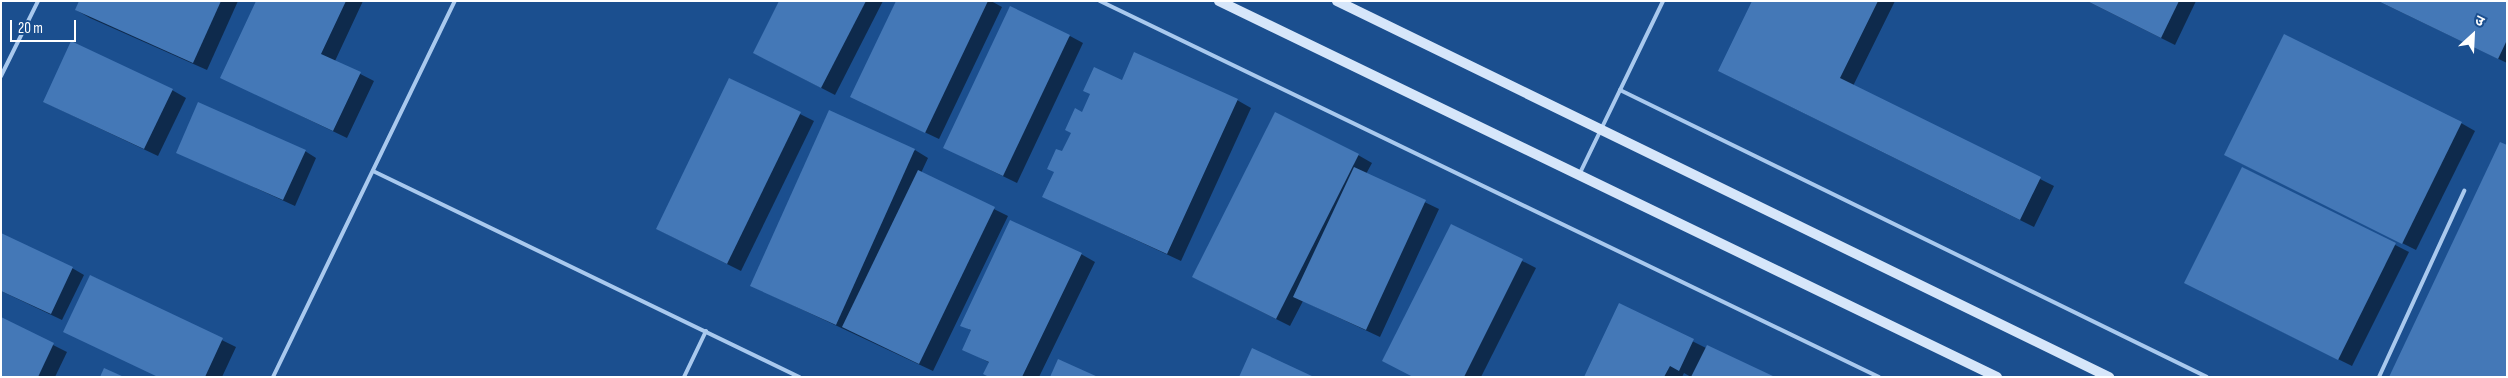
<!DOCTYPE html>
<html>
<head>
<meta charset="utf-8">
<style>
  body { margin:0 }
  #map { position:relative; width:2508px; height:378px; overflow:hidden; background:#1b4f8f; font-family:"Sofia Sans Condensed","Noto Sans Devanagari",sans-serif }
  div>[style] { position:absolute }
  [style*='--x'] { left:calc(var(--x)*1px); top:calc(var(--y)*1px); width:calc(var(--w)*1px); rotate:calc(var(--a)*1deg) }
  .shadow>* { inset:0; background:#0007 }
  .building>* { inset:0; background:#4478b7 }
  .lane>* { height:4px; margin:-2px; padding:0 2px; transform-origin:2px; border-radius:2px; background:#a9c9ee }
  .secondary>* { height:10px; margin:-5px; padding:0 5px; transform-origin:5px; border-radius:5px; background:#d6e6fa }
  span { translate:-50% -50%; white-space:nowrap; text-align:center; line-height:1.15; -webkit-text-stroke:4px #1b4f8f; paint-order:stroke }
  .frame { position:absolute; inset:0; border:2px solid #fff; pointer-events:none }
  .north { position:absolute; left:2448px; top:10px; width:50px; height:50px; -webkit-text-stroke:4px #1b4f8f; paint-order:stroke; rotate:25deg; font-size:14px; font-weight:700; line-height:20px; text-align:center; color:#fff }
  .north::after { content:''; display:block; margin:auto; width:18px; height:22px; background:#fff; clip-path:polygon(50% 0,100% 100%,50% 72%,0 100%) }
  .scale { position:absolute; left:10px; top:20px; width:66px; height:22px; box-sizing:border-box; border:2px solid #fff; border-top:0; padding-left:6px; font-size:15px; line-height:18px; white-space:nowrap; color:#fff; -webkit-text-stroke:4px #1b4f8f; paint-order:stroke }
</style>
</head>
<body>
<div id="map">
  <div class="shadow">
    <i style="clip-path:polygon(80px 1px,238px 1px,207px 70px,90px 18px,76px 10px)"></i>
    <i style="clip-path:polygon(257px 1px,363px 1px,335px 61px,374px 81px,347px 138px,222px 78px)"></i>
    <i style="clip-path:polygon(781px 1px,883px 1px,835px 95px,754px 53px)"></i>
    <i style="clip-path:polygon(897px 1px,991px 1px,1002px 7px,939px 139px,865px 104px)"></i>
    <i style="clip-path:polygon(1753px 1px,1895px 1px,1853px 86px,2054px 186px,2034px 227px,1719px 71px)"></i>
    <i style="clip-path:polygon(2087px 1px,2196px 1px,2175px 45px)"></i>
    <i style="clip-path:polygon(2378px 1px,2507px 1px,2507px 63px)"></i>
    <i style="clip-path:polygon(1070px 36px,1083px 43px,1017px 183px,945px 148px)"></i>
    <i style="clip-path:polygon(730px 79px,814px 121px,741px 271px,657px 229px)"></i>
    <i style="clip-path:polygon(1123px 81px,1237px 100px,1251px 108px,1181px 261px,1044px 197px,1083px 114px)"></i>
    <i style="clip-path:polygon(172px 90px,186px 98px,158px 156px,44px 102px)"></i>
    <i style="clip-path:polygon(2461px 123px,2475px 131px,2416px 250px,2239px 162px)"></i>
    <i style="clip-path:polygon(915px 150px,928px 158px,921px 173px,1008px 216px,933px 371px,752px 286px)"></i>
    <i style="clip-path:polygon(305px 151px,316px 158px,295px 206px,177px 152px)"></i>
    <i style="clip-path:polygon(1358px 155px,1372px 163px,1366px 174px,1439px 209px,1380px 337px,1303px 301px,1290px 326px,1207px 284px)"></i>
    <i style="clip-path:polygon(2243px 168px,2409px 252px,2352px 366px,2200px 291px)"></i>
    <i style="clip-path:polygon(1452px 225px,1536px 268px,1481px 377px,1413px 377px)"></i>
    <i style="clip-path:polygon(1081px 254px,1095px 262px,1039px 377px,990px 377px,990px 363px,964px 349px,972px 331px,962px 325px)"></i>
    <i style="clip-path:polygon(72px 268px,84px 275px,62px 320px,1px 291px)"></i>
    <i style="clip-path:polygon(91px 276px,236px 347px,222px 377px,158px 377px)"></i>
    <i style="clip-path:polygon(1620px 305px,1706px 348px,1772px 377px,1691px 377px,1684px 373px,1682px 377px,1585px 377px)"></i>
    <i style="clip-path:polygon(1px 319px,67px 352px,55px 377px,1px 377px)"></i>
  </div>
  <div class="building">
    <i style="clip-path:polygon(79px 1px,221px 1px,193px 63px,75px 10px)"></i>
    <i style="clip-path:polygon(256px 1px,346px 1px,321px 54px,361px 72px,333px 131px,220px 78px)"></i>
    <i style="clip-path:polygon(779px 1px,866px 1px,821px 88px,753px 53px)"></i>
    <i style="clip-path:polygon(896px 1px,988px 1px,925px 133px,850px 97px)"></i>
    <i style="clip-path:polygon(1752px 1px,1878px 1px,1840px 78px,2041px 177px,2020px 220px,1718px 71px)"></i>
    <i style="clip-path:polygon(2087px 1px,2179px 1px,2161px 38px)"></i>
    <i style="clip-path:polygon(2378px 1px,2507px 1px,2507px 40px,2498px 59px)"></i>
    <i style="clip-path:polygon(1010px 6px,1070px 35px,1003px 176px,943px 148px)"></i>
    <i style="clip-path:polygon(2284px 34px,2462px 122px,2402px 244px,2224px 155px)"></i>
    <i style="clip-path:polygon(71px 41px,173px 89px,144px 149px,43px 102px)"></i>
    <i style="clip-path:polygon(1134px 52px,1238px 99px,1167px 254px,1042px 197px,1054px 172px,1047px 169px,1056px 149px,1062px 151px,1071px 133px,1065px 130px,1075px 108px,1082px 112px,1090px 94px,1083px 91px,1094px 67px,1122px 80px)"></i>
    <i style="clip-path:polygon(729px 78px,801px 112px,727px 264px,656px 229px)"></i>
    <i style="clip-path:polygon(198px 102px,306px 150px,283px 200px,176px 153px)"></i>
    <i style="clip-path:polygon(829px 110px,915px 149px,836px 325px,750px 286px)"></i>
    <i style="clip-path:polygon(1275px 112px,1359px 154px,1276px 319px,1192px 277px)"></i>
    <i style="clip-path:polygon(2500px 142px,2507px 145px,2507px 377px,2389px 377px)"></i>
    <i style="clip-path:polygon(1354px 167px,1426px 200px,1366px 330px,1293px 297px)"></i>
    <i style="clip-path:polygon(2242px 167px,2396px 243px,2338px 360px,2184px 283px)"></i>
    <i style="clip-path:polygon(918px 170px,995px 207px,919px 364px,842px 327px)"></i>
    <i style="clip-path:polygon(1010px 220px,1082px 253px,1022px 377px,989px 377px,983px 374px,989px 362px,962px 350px,971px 330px,960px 326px)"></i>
    <i style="clip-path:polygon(1451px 224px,1523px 259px,1464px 377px,1413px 377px,1382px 361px)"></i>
    <i style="clip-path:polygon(1px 233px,73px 267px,51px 314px,1px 291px)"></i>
    <i style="clip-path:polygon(90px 275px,223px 338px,205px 377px,158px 377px,63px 332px)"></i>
    <i style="clip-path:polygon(1619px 303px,1694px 339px,1679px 371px,1670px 366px,1664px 377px,1584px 377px)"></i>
    <i style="clip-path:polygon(1px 317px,54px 343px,38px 377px,1px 377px)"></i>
    <i style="clip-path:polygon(1707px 345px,1775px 377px,1691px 377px)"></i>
    <i style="clip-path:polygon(1252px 348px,1314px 377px,1239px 377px)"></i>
    <i style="clip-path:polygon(1058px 359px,1098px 377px,1050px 377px)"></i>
    <i style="clip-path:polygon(104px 368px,124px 377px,100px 377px)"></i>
  </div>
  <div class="lane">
    <i style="--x:1100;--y:1;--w:865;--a:25.77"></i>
    <i style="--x:1;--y:76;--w:84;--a:-63.7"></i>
    <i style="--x:1620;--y:90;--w:653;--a:26.06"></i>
    <i style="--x:373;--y:171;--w:474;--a:25.8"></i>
    <i style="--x:1579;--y:175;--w:193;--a:-64.2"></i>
    <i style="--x:273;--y:377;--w:418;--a:-64.2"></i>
    <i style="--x:684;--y:377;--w:51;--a:-64.4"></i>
    <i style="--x:2379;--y:377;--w:205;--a:-65.4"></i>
  </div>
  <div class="secondary">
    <i style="--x:1219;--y:1;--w:864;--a:25.79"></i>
    <i style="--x:1337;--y:1;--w:859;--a:25.97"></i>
  </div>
  <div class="frame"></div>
  <div class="north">उ</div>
  <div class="scale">20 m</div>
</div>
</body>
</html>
